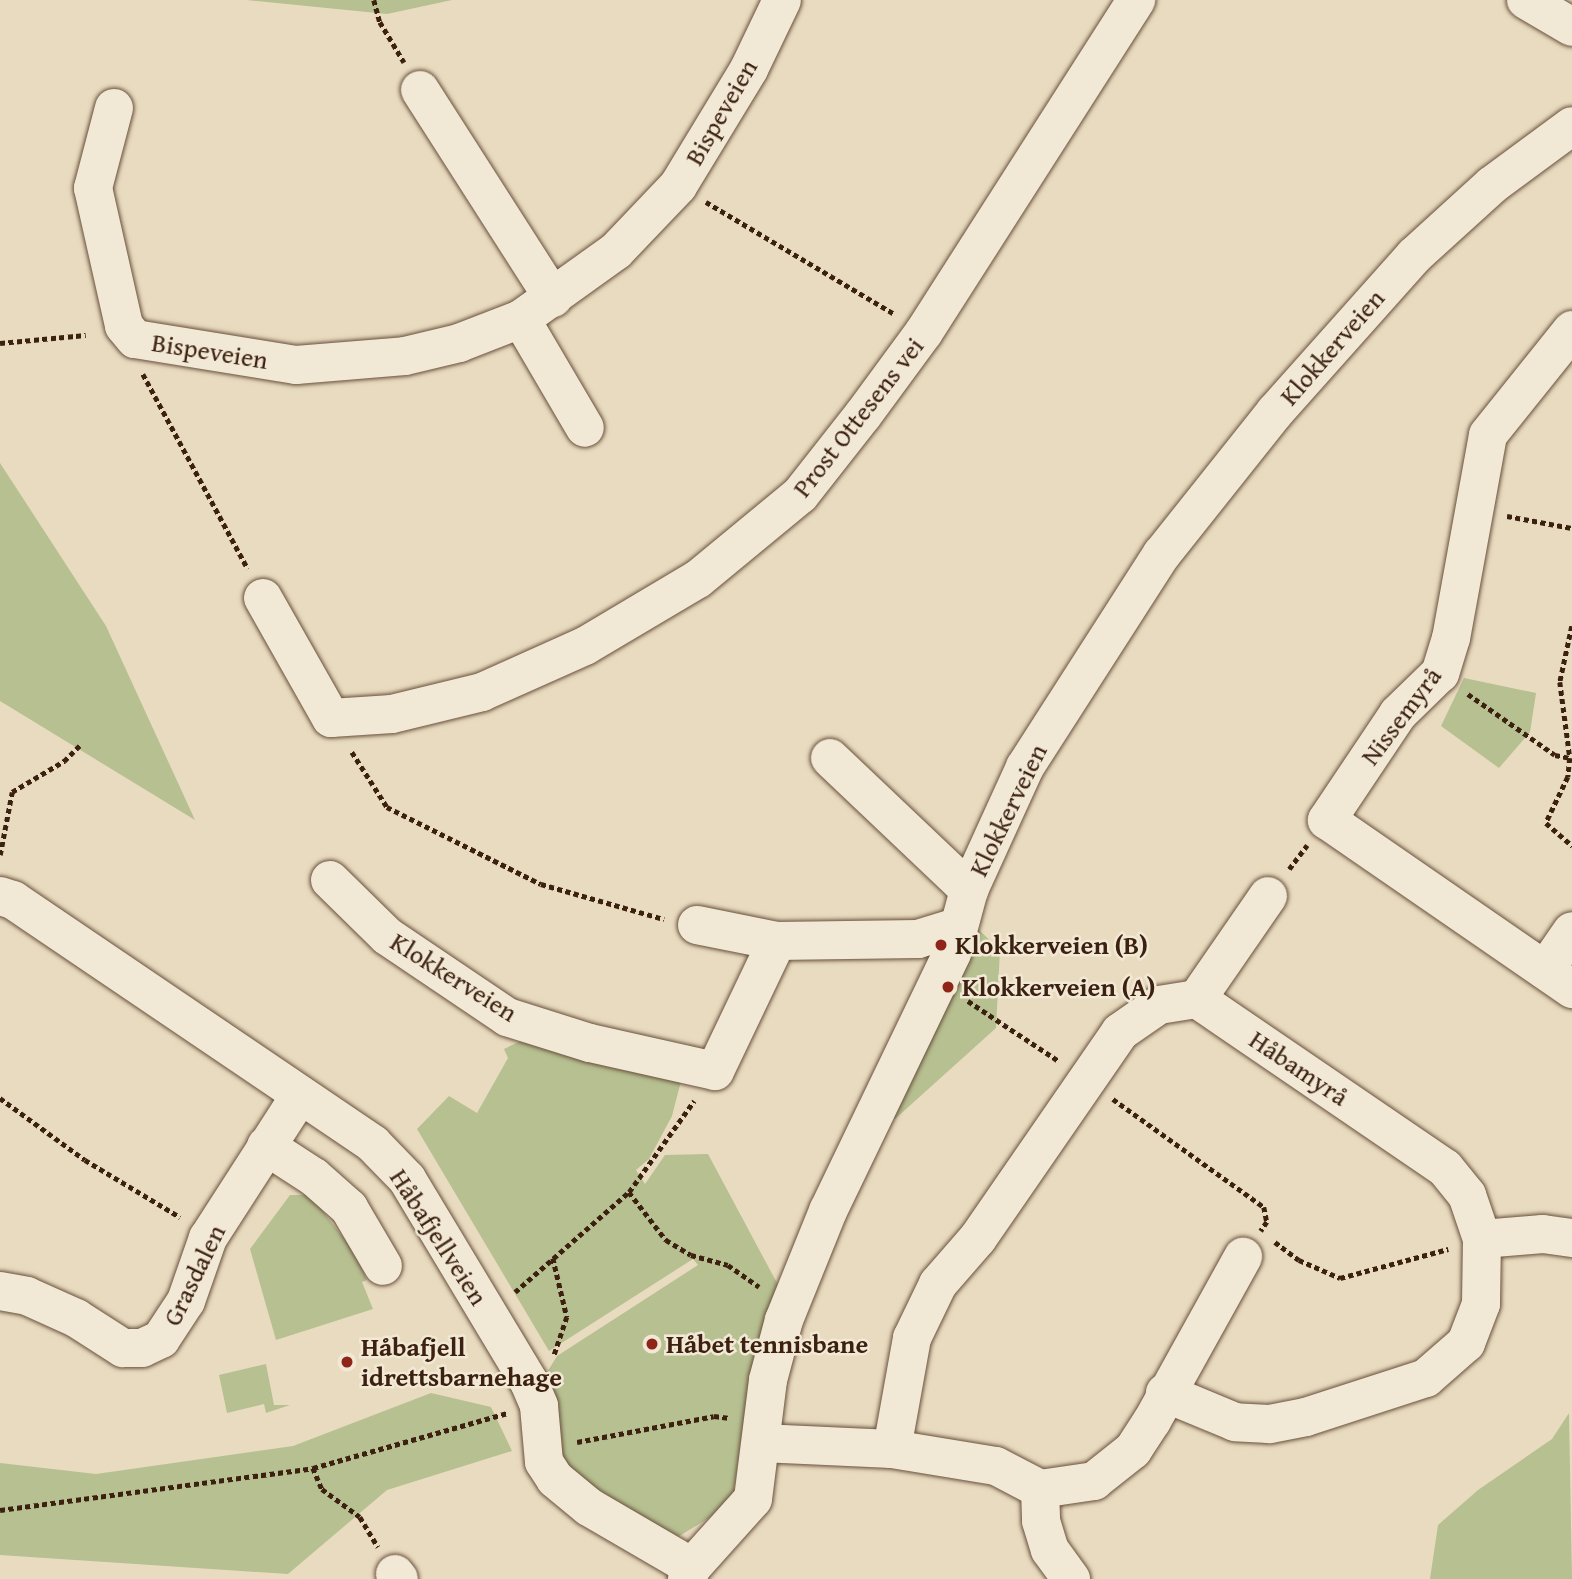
<!DOCTYPE html>
<html>
<head>
<meta charset="utf-8">
<style>
  body { margin:0 }
  #map { position:relative; width:1572px; height:1579px; overflow:hidden; background:#e9dbbf; font-family:"Gentium Book Plus",serif }
  div>[style] { position:absolute }
  [style*='--x'] { left:calc(var(--x)*1px); top:calc(var(--y)*1px); width:calc(var(--w)*1px); rotate:calc(var(--a)*1deg) }
  .green>* { inset:0; background:#b7c091 }
  .path>* { height:4.5px; margin-top:-2.25px; transform-origin:0; background:repeating-linear-gradient(90deg,#3d2110 0 5px,transparent 0 8.5px) }
  .roads { filter:drop-shadow(0 0 2px #68503c) drop-shadow(0 0 2px #68503c) }
  .minor>* { height:38px; margin:-19px; padding:0 19px; transform-origin:19px; border-radius:19px; background:#f1e8d5 }
  .dots>* { width:19px; height:19px; translate:-50% -50%; box-sizing:border-box; border:4px solid #f1e8d5; border-radius:50% }
  span { translate:-50% -50%; white-space:nowrap; text-align:center; line-height:1.15; -webkit-text-stroke:5px #f1e8d5; paint-order:stroke }
  .street-label { font-size:26px; color:#3d2110 }
  .poi-label { font-size:26px; color:#3d2110; font-weight:700 }
  .left { translate:0 -50%; text-align:left }
</style>
</head>
<body>
<div id="map">
  <div class="green">
    <i style="clip-path:polygon(246px 0,452px 0,387px 14px)"></i>
    <i style="clip-path:polygon(0 463px,106px 626px,195px 820px,0 701px)"></i>
    <i style="clip-path:polygon(1464px 678px,1536px 693px,1530px 732px,1499px 768px,1441px 726px)"></i>
    <i style="clip-path:polygon(978px 929px,1000px 950px,996px 1028px,895px 1119px,887px 1114px)"></i>
    <i style="clip-path:polygon(527px 1038px,682px 1077px,672px 1116px,649px 1159px,636px 1170px,645px 1184px,665px 1155px,708px 1154px,784px 1296px,742px 1439px,733px 1496px,709px 1518px,671px 1541px,608px 1505px,559px 1459px,543px 1379px,557px 1356px,698px 1265px,693px 1259px,549px 1351px,417px 1129px,449px 1096px,477px 1113px,508px 1058px,504px 1049px)"></i>
    <i style="clip-path:polygon(290px 1195px,310px 1195px,353px 1250px,367px 1280px,362px 1282px,373px 1309px,276px 1340px,250px 1249px)"></i>
    <i style="clip-path:polygon(266px 1364px,274px 1405px,290px 1405px,266px 1413px,264px 1404px,227px 1413px,219px 1375px)"></i>
    <i style="clip-path:polygon(431px 1393px,491px 1407px,512px 1451px,387px 1490px,288px 1574px,0 1555px,0 1463px,96px 1474px,293px 1446px)"></i>
    <i style="clip-path:polygon(1569px 1413px,1572px 1579px,1430px 1579px,1438px 1525px,1478px 1490px,1552px 1439px)"></i>
  </div>
  <div class="path">
    <i style="--x:374;--y:0;--w:23;--a:75"></i>
    <i style="--x:380;--y:22;--w:47;--a:59"></i>
    <i style="--x:706;--y:202;--w:220;--a:30.7"></i>
    <i style="--x:0;--y:343;--w:86;--a:-5.3"></i>
    <i style="--x:143;--y:374;--w:221;--a:61.7"></i>
    <i style="--x:1507;--y:516;--w:66;--a:10.5"></i>
    <i style="--x:1572;--y:626;--w:57;--a:102.1"></i>
    <i style="--x:1560;--y:682;--w:77;--a:82.5"></i>
    <i style="--x:1570;--y:758;--w:19;--a:96"></i>
    <i style="--x:1568;--y:777;--w:51;--a:115.6"></i>
    <i style="--x:1546;--y:823;--w:35;--a:41"></i>
    <i style="--x:1468;--y:694;--w:106;--a:35"></i>
    <i style="--x:1555;--y:755;--w:15;--a:11"></i>
    <i style="--x:352;--y:752;--w:65;--a:57.5"></i>
    <i style="--x:387;--y:807;--w:172;--a:26.6"></i>
    <i style="--x:541;--y:884;--w:128;--a:15.9"></i>
    <i style="--x:0;--y:855;--w:64;--a:-79.2"></i>
    <i style="--x:12;--y:792;--w:61;--a:-30.8"></i>
    <i style="--x:64;--y:761;--w:23;--a:-45"></i>
    <i style="--x:1289;--y:869;--w:30;--a:-53"></i>
    <i style="--x:968;--y:1001;--w:110;--a:33.5"></i>
    <i style="--x:0;--y:1098;--w:105;--a:36.1"></i>
    <i style="--x:85;--y:1160;--w:111;--a:31"></i>
    <i style="--x:1113;--y:1099;--w:186;--a:35.6"></i>
    <i style="--x:1264;--y:1207;--w:15;--a:79"></i>
    <i style="--x:1267;--y:1222;--w:11;--a:124"></i>
    <i style="--x:629;--y:1192;--w:61;--a:52.4"></i>
    <i style="--x:666;--y:1240;--w:29;--a:31"></i>
    <i style="--x:691;--y:1255;--w:38;--a:15"></i>
    <i style="--x:728;--y:1265;--w:38;--a:35"></i>
    <i style="--x:1275;--y:1242;--w:30;--a:37"></i>
    <i style="--x:1299;--y:1260;--w:45;--a:23.7"></i>
    <i style="--x:1340;--y:1278;--w:112;--a:-15"></i>
    <i style="--x:553;--y:1258;--w:61;--a:76.7"></i>
    <i style="--x:567;--y:1317;--w:41;--a:108.4"></i>
    <i style="--x:515;--y:1292;--w:152;--a:-41.3"></i>
    <i style="--x:629;--y:1192;--w:112;--a:-54.5"></i>
    <i style="--x:577;--y:1442;--w:139;--a:-10.7"></i>
    <i style="--x:714;--y:1416;--w:16;--a:7"></i>
    <i style="--x:313;--y:1468;--w:23;--a:67"></i>
    <i style="--x:322;--y:1489;--w:47;--a:36.4"></i>
    <i style="--x:360;--y:1517;--w:35;--a:59"></i>
    <i style="--x:0;--y:1510;--w:316;--a:-7.6"></i>
    <i style="--x:313;--y:1468;--w:202;--a:-15.8"></i>
  </div>
  <div class="roads">
    <div class="minor">
      <i style="--x:1526;--y:0;--w:53;--a:30.4"></i>
      <i style="--x:420;--y:90;--w:247;--a:57.4"></i>
      <i style="--x:114;--y:108;--w:83;--a:104.7"></i>
      <i style="--x:93;--y:188;--w:141;--a:77.3"></i>
      <i style="--x:124;--y:326;--w:17;--a:50"></i>
      <i style="--x:135;--y:339;--w:163;--a:9.2"></i>
      <i style="--x:296;--y:365;--w:109;--a:-4.7"></i>
      <i style="--x:405;--y:356;--w:56;--a:-13.5"></i>
      <i style="--x:459;--y:343;--w:66;--a:-21.2"></i>
      <i style="--x:521;--y:319;--w:117;--a:-35.6"></i>
      <i style="--x:616;--y:251;--w:90;--a:-46.4"></i>
      <i style="--x:678;--y:186;--w:137;--a:-58.7"></i>
      <i style="--x:749;--y:69;--w:76;--a:-64.4"></i>
      <i style="--x:521;--y:319;--w:126;--a:59.6"></i>
      <i style="--x:1572;--y:330;--w:134;--a:128.7"></i>
      <i style="--x:1488;--y:435;--w:206;--a:100.3"></i>
      <i style="--x:1451;--y:638;--w:37;--a:107"></i>
      <i style="--x:1440;--y:673;--w:59;--a:135.7"></i>
      <i style="--x:1398;--y:714;--w:128;--a:123.8"></i>
      <i style="--x:1327;--y:820;--w:298;--a:34.6"></i>
      <i style="--x:263;--y:598;--w:138;--a:60.5"></i>
      <i style="--x:331;--y:718;--w:61;--a:-3.8"></i>
      <i style="--x:392;--y:714;--w:93;--a:-13.7"></i>
      <i style="--x:482;--y:692;--w:113;--a:-24.1"></i>
      <i style="--x:585;--y:646;--w:131;--a:-30.7"></i>
      <i style="--x:698;--y:579;--w:132;--a:-39.5"></i>
      <i style="--x:800;--y:495;--w:102;--a:-51.8"></i>
      <i style="--x:863;--y:415;--w:103;--a:-53.7"></i>
      <i style="--x:924;--y:332;--w:394;--a:-57.4"></i>
      <i style="--x:830;--y:758;--w:192;--a:43.5"></i>
      <i style="--x:330;--y:880;--w:80;--a:44.5"></i>
      <i style="--x:387;--y:936;--w:145;--a:34"></i>
      <i style="--x:507;--y:1017;--w:87;--a:17.4"></i>
      <i style="--x:590;--y:1043;--w:128;--a:12.6"></i>
      <i style="--x:715;--y:1071;--w:144;--a:-64.5"></i>
      <i style="--x:777;--y:941;--w:141;--a:-0.8"></i>
      <i style="--x:918;--y:939;--w:41;--a:-17.1"></i>
      <i style="--x:0;--y:896;--w:14;--a:17"></i>
      <i style="--x:13;--y:900;--w:435;--a:34.1"></i>
      <i style="--x:373;--y:1144;--w:49;--a:45.8"></i>
      <i style="--x:407;--y:1179;--w:237;--a:59"></i>
      <i style="--x:529;--y:1382;--w:26;--a:67"></i>
      <i style="--x:539;--y:1406;--w:56;--a:84.9"></i>
      <i style="--x:544;--y:1462;--w:20;--a:57"></i>
      <i style="--x:555;--y:1479;--w:44;--a:39.5"></i>
      <i style="--x:589;--y:1507;--w:119;--a:30.2"></i>
      <i style="--x:697;--y:925;--w:82;--a:11.3"></i>
      <i style="--x:1545;--y:970;--w:47;--a:-55.3"></i>
      <i style="--x:1197;--y:999;--w:125;--a:-55.4"></i>
      <i style="--x:266;--y:1146;--w:57;--a:32.9"></i>
      <i style="--x:314;--y:1177;--w:47;--a:41.5"></i>
      <i style="--x:349;--y:1208;--w:67;--a:59.6"></i>
      <i style="--x:1482;--y:1239;--w:61;--a:-4.7"></i>
      <i style="--x:1543;--y:1234;--w:29;--a:8"></i>
      <i style="--x:0;--y:1291;--w:27;--a:10"></i>
      <i style="--x:27;--y:1296;--w:54;--a:24.2"></i>
      <i style="--x:76;--y:1318;--w:56;--a:32.6"></i>
      <i style="--x:123;--y:1348;--w:19;--a:0"></i>
      <i style="--x:142;--y:1348;--w:21;--a:-25"></i>
      <i style="--x:161;--y:1339;--w:45;--a:-56.7"></i>
      <i style="--x:186;--y:1301;--w:67;--a:-70.8"></i>
      <i style="--x:208;--y:1238;--w:168;--a:-57.2"></i>
      <i style="--x:761;--y:1443;--w:131;--a:2.6"></i>
      <i style="--x:892;--y:1449;--w:105;--a:9.3"></i>
      <i style="--x:996;--y:1466;--w:50;--a:27.6"></i>
      <i style="--x:1040;--y:1489;--w:55;--a:-8.4"></i>
      <i style="--x:1094;--y:1481;--w:50;--a:-38.5"></i>
      <i style="--x:1133;--y:1450;--w:35;--a:-57"></i>
      <i style="--x:1152;--y:1421;--w:188;--a:-61"></i>
      <i style="--x:892;--y:1449;--w:113;--a:-79.8"></i>
      <i style="--x:912;--y:1338;--w:60;--a:-64.3"></i>
      <i style="--x:938;--y:1284;--w:61;--a:-49"></i>
      <i style="--x:978;--y:1238;--w:250;--a:-55.4"></i>
      <i style="--x:1120;--y:1032;--w:47;--a:-34.7"></i>
      <i style="--x:1159;--y:1005;--w:38;--a:-9"></i>
      <i style="--x:1197;--y:999;--w:300;--a:34.3"></i>
      <i style="--x:1445;--y:1168;--w:35;--a:51"></i>
      <i style="--x:1467;--y:1195;--w:46;--a:71.2"></i>
      <i style="--x:1482;--y:1239;--w:65;--a:90.9"></i>
      <i style="--x:1481;--y:1304;--w:42;--a:111"></i>
      <i style="--x:1466;--y:1343;--w:53;--a:138.8"></i>
      <i style="--x:1426;--y:1378;--w:126;--a:162"></i>
      <i style="--x:1306;--y:1417;--w:38;--a:169"></i>
      <i style="--x:1269;--y:1424;--w:34;--a:-177"></i>
      <i style="--x:1235;--y:1422;--w:76;--a:-157.5"></i>
      <i style="--x:1040;--y:1489;--w:32;--a:88"></i>
      <i style="--x:1041;--y:1521;--w:30;--a:73"></i>
      <i style="--x:1050;--y:1550;--w:36;--a:54"></i>
      <i style="--x:395;--y:1574;--w:6;--a:51"></i>
      <i style="--x:687;--y:1579;--w:13;--a:-67"></i>
      <i style="--x:692;--y:1567;--w:91;--a:-48.1"></i>
      <i style="--x:753;--y:1499;--w:120;--a:-82.8"></i>
      <i style="--x:768;--y:1380;--w:62;--a:-75.1"></i>
      <i style="--x:784;--y:1320;--w:118;--a:-68"></i>
      <i style="--x:828;--y:1211;--w:286;--a:-64.3"></i>
      <i style="--x:952;--y:953;--w:65;--a:-74.9"></i>
      <i style="--x:969;--y:890;--w:135;--a:-65.5"></i>
      <i style="--x:1025;--y:767;--w:253;--a:-57.3"></i>
      <i style="--x:1162;--y:554;--w:181;--a:-51.5"></i>
      <i style="--x:1275;--y:412;--w:209;--a:-48.3"></i>
      <i style="--x:1414;--y:256;--w:105;--a:-42.3"></i>
      <i style="--x:1492;--y:185;--w:99;--a:-36.4"></i>
    </div>
  </div>
  <div class="dots">
    <i style="left:941px;top:945px;background:#8f2418"></i>
    <i style="left:948px;top:987px;background:#8f2418"></i>
    <i style="left:652px;top:1344px;background:#8f2418"></i>
    <i style="left:347px;top:1362px;background:#8f2418"></i>
  </div>
  <div class="street-label">
    <span style="left:721px;top:112px;rotate:-60deg">Bispeveien</span>
    <span style="left:1332px;top:347px;rotate:-49deg">Klokkerveien</span>
    <span style="left:210px;top:351px;rotate:9deg">Bispeveien</span>
    <span style="left:858px;top:417px;rotate:-52deg">Prost Ottesens vei</span>
    <span style="left:1401px;top:716px;rotate:-53deg">Nissemyrå</span>
    <span style="left:1008px;top:810px;rotate:-64deg">Klokkerveien</span>
    <span style="left:454px;top:977px;rotate:32deg">Klokkerveien</span>
    <span style="left:1299px;top:1068px;rotate:34deg">Håbamyrå</span>
    <span style="left:439px;top:1237px;rotate:57deg">Håbafjellveien</span>
    <span style="left:194px;top:1275px;rotate:-64deg">Grasdalen</span>
  </div>
  <div class="poi-label">
    <span class="left" style="left:955px;top:945px">Klokkerveien (B)</span>
    <span class="left" style="left:962px;top:987px">Klokkerveien (A)</span>
    <span class="left" style="left:666px;top:1344px">Håbet tennisbane</span>
    <span class="left" style="left:361px;top:1362px">Håbafjell<br>idrettsbarnehage</span>
  </div>
</div>
</body>
</html>
